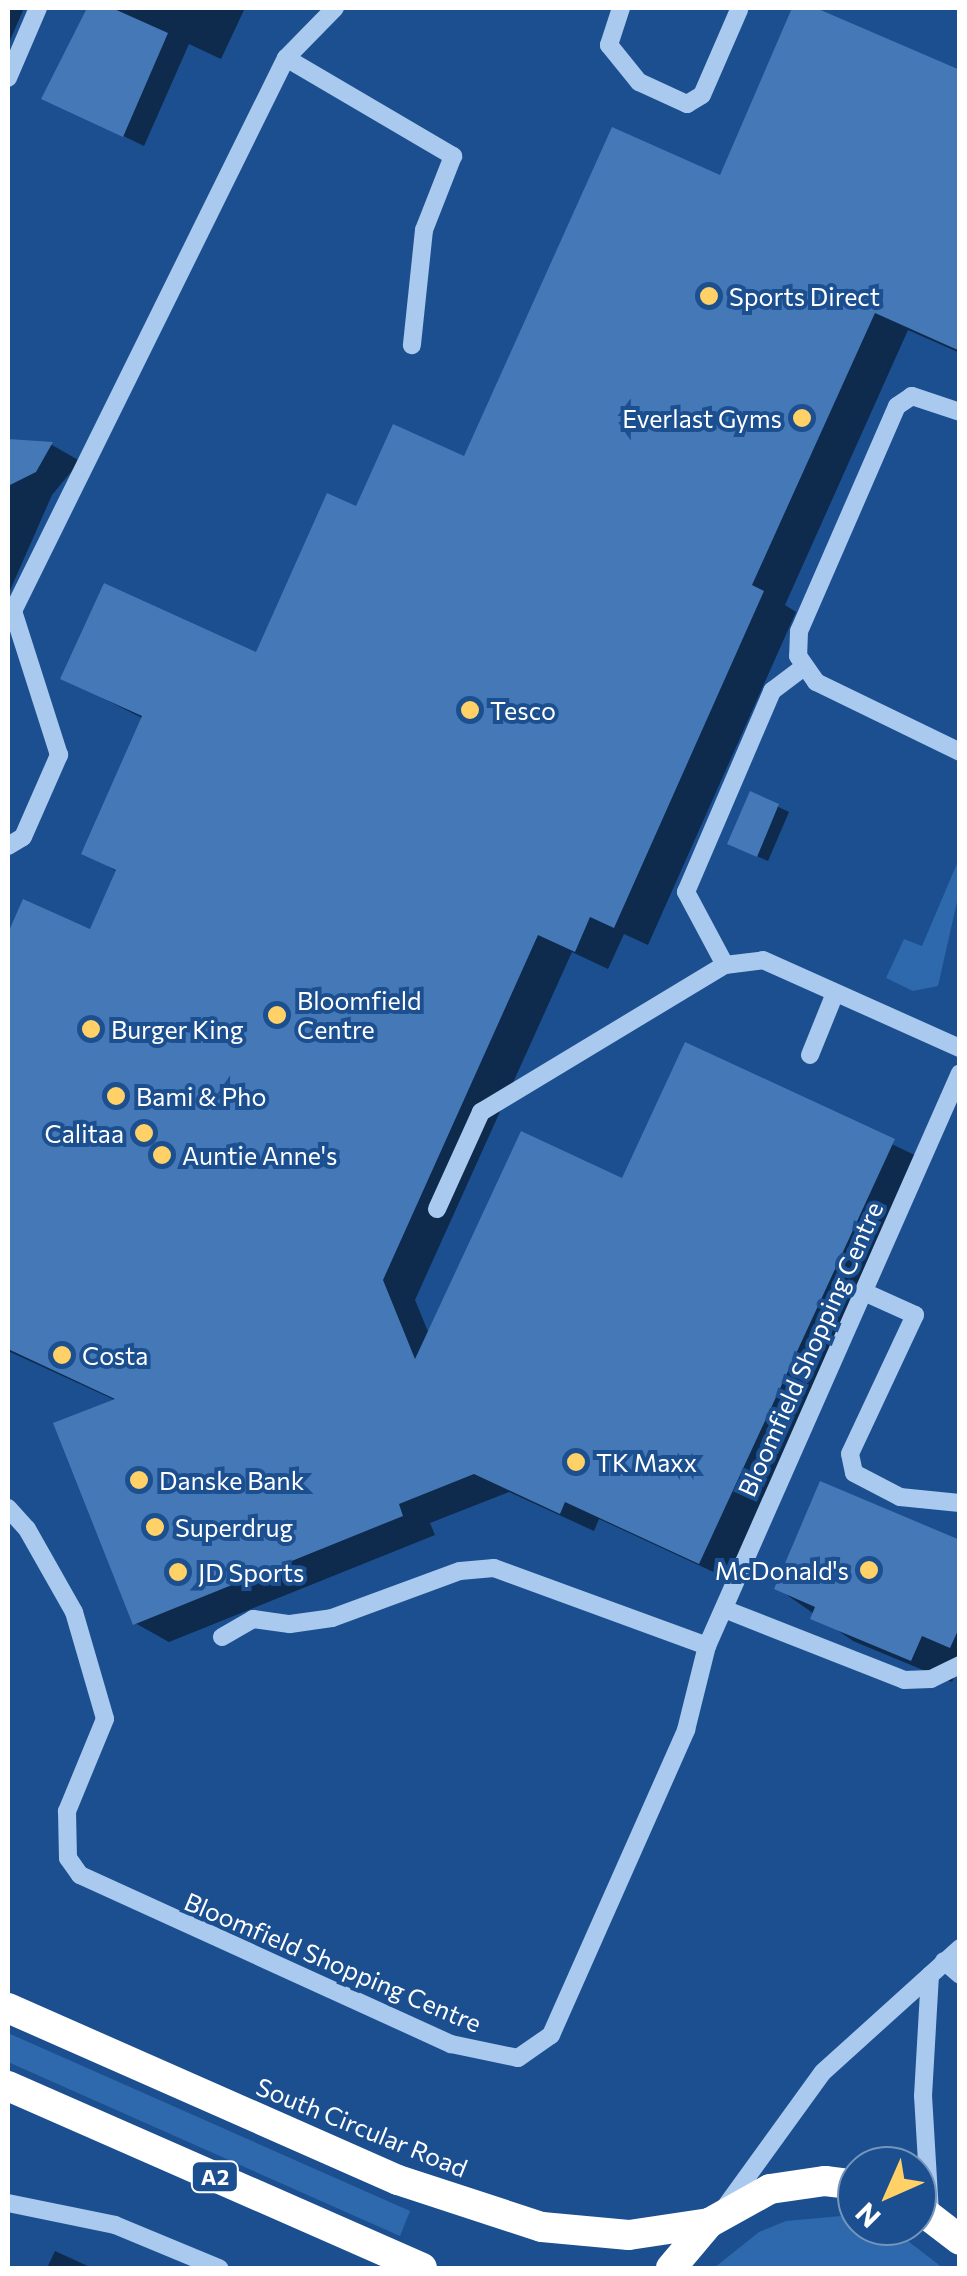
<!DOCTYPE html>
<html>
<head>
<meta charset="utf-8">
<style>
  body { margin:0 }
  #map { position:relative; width:967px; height:2276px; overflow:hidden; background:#1b4f8f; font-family:Commissioner,sans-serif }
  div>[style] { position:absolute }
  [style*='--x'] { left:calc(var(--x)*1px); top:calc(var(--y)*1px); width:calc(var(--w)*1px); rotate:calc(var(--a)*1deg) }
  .green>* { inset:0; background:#2e69ad }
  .shadow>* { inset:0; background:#0007 }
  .building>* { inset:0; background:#4478b7 }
  .minor>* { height:18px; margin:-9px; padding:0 9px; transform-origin:9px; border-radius:9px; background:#a9c9ee }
  .highway>* { height:30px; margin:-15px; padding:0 15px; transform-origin:15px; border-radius:15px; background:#fff }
  .dots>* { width:28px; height:28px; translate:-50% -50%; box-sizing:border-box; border:5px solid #1b4f8f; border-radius:50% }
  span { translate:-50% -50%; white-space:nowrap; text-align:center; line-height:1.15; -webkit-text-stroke:8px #1b4f8f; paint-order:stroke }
  .shield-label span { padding:2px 8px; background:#1b4f8f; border:2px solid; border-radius:8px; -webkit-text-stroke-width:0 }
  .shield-label { font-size:22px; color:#fff; font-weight:700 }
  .poi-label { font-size:25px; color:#fff }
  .left { translate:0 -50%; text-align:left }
  .right { translate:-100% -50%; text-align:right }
  .street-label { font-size:25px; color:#fff }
  .frame { position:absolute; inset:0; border:10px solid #fff; pointer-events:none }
  .north { position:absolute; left:837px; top:2146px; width:100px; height:100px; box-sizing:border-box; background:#1b4f8f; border:2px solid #7695bc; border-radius:50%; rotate:225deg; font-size:28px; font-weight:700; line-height:40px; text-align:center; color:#fff }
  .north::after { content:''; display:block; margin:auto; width:35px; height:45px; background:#ffd166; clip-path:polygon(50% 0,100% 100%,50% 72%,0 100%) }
</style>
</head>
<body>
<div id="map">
  <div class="green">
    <i style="clip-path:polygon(959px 859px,959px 893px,938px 986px,913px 991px,886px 978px,904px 939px,922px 946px)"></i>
    <i style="clip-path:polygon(8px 2033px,410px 2211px,400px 2236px,8px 2062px)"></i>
    <i style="clip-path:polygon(841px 2216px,857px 2218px,857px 2226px,895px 2231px,943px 2268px,714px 2268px,759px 2232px,786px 2221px)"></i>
  </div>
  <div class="shadow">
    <i style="clip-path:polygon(8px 8px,24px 8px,8px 45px)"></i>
    <i style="clip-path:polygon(89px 8px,245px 8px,221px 59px,189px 44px,144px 146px,45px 98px)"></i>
    <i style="clip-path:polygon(795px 8px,810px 8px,960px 73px,960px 353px,908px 330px,785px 605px,796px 612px,648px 945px,624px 934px,608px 969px,572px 952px,415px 1300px,429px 1334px,623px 1181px,686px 1045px,927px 1161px,733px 1581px,599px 1519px,594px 1531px,509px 1492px,430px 1523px,435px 1535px,169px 1642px,135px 1623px,117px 1401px,8px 1351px,8px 939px,24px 902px,91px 932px,118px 872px,84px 853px,144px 719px,63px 678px,257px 655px,357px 509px,465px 459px,721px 178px)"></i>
    <i style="clip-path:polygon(13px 444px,52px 445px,80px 461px,52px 495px,8px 595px,8px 451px)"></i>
    <i style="clip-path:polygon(751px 794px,789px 812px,768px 861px,740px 849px)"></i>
    <i style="clip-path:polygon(960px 1543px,960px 1664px,952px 1682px,853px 1641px,777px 1588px)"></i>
    <i style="clip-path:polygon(55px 2251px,92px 2268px,47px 2268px)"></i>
  </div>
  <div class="building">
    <i style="clip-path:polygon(87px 8px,112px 8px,168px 33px,123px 137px,41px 99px)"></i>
    <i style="clip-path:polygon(792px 8px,816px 8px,960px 70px,960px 351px,875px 313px,752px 585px,764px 591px,614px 928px,590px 917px,575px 952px,538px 935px,383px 1280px,415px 1359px,521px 1131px,622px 1178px,685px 1042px,895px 1139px,699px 1564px,565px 1502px,560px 1514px,474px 1474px,399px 1504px,403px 1516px,133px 1625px,53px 1423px,115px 1399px,8px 1349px,8px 933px,23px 899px,90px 929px,116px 870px,81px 854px,142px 716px,60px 679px,104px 583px,256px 652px,327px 493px,356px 506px,393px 424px,464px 456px,612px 127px,720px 175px)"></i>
    <i style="clip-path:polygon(8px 439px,53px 442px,36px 472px,8px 486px)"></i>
    <i style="clip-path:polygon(750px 791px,779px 804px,757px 857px,727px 844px)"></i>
    <i style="clip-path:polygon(820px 1481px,960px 1540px,960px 1626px,950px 1648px,922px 1636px,911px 1661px,810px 1619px,815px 1607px,774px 1589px)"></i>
  </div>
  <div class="minor">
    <i style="--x:621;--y:8;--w:39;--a:108"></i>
    <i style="--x:609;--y:45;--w:48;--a:51"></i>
    <i style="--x:639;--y:82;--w:53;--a:24.6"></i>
    <i style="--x:687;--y:104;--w:17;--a:-31"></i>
    <i style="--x:702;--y:95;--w:93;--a:-66.5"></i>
    <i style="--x:286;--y:58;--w:194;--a:30.4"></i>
    <i style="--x:453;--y:156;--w:79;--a:111.4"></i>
    <i style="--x:424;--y:230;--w:116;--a:96"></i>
    <i style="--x:8;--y:78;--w:76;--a:-66.8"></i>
    <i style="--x:960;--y:412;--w:51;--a:-161.6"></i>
    <i style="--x:912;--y:396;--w:18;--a:146"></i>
    <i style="--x:897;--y:406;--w:245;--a:113.5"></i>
    <i style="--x:799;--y:631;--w:25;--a:92"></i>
    <i style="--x:798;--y:656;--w:32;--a:55"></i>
    <i style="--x:816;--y:682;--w:160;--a:25.9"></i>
    <i style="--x:8;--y:846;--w:17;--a:-31"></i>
    <i style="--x:23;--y:837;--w:90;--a:-66.3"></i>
    <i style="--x:59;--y:755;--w:151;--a:-107.7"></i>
    <i style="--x:13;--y:611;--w:617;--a:-63.73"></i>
    <i style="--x:286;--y:58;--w:70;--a:-45.6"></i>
    <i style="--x:725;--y:965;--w:83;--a:-118.1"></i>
    <i style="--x:686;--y:892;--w:219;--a:-66.8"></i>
    <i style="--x:772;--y:691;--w:39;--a:-37"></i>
    <i style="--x:810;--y:1055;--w:67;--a:-68"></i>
    <i style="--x:437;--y:1209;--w:107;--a:-65.6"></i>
    <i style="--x:481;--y:1112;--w:285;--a:-31.1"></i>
    <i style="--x:725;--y:965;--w:38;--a:-7"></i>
    <i style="--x:763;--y:960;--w:216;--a:24.1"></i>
    <i style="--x:864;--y:1292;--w:56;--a:24.3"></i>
    <i style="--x:915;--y:1315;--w:153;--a:115.1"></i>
    <i style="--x:850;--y:1454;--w:19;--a:78"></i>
    <i style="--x:854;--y:1473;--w:52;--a:27.6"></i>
    <i style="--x:900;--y:1497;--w:60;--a:5.7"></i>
    <i style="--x:8;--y:1508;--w:28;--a:48"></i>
    <i style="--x:27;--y:1529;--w:95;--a:60.5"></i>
    <i style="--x:74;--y:1612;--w:111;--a:73.8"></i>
    <i style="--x:105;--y:1719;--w:100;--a:112.4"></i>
    <i style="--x:67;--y:1811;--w:47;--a:88.8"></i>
    <i style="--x:68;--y:1858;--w:21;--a:55"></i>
    <i style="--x:80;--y:1875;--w:408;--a:24.5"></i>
    <i style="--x:451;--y:2044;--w:68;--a:11.8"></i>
    <i style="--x:518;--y:2058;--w:40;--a:-34.9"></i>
    <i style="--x:551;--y:2035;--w:334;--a:-66.1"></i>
    <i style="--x:686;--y:1730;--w:87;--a:-76"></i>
    <i style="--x:707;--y:1646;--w:626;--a:-66.18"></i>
    <i style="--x:724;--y:1609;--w:193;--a:21.5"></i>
    <i style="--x:904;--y:1680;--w:27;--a:-2"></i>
    <i style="--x:931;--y:1679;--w:32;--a:-26"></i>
    <i style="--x:222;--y:1637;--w:36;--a:-30"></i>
    <i style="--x:253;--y:1619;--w:37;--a:8"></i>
    <i style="--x:290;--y:1624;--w:42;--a:-8.1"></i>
    <i style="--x:332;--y:1618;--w:136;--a:-20.2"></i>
    <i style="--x:460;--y:1571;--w:34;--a:-5"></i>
    <i style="--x:494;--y:1568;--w:227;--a:20.1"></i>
    <i style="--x:944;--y:1961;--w:21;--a:41"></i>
    <i style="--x:8;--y:2203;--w:109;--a:11.6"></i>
    <i style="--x:115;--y:2225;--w:113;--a:22.5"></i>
    <i style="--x:723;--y:2210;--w:170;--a:-54.1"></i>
    <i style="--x:823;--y:2072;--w:185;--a:-42.1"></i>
    <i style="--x:930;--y:2213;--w:117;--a:-93.4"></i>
    <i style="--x:923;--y:2096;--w:121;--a:-86.7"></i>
  </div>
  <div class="highway">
    <i style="--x:8;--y:2008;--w:426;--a:23.8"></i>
    <i style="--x:398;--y:2180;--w:151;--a:18.1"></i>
    <i style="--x:542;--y:2227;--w:87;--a:5.3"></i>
    <i style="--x:629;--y:2235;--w:81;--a:-8.5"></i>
    <i style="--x:8;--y:2086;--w:452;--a:23.7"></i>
    <i style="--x:917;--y:2207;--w:54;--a:37.5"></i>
    <i style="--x:671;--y:2268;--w:59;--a:-49.8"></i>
    <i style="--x:709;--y:2223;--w:70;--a:-29.1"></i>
    <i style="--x:770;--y:2189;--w:56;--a:-8.3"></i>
    <i style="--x:825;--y:2181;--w:32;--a:7"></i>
  </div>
  <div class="dots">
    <i style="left:709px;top:296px;background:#ffd166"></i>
    <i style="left:802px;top:418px;background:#ffd166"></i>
    <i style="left:470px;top:710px;background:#ffd166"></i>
    <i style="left:277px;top:1015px;background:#ffd166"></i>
    <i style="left:91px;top:1029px;background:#ffd166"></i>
    <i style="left:116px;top:1096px;background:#ffd166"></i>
    <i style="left:144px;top:1133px;background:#ffd166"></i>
    <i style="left:162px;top:1155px;background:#ffd166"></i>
    <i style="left:62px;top:1355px;background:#ffd166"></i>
    <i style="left:576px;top:1462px;background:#ffd166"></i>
    <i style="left:139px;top:1480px;background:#ffd166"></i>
    <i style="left:155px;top:1527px;background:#ffd166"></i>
    <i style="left:869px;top:1570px;background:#ffd166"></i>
    <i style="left:178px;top:1572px;background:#ffd166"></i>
  </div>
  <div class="shield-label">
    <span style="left:215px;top:2177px">A2</span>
  </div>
  <div class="poi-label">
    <span class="left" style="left:729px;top:296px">Sports Direct</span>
    <span class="right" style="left:782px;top:418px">Everlast Gyms</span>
    <span class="left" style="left:490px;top:710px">Tesco</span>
    <span class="left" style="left:297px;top:1015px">Bloomfield<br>Centre</span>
    <span class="left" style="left:111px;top:1029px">Burger King</span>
    <span class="left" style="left:136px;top:1096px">Bami &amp; Pho</span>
    <span class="right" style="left:124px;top:1133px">Calitaa</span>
    <span class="left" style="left:182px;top:1155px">Auntie Anne's</span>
    <span class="left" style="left:82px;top:1355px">Costa</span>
    <span class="left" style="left:596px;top:1462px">TK Maxx</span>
    <span class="left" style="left:159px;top:1480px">Danske Bank</span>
    <span class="left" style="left:175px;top:1527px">Superdrug</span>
    <span class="right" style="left:849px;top:1570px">McDonald's</span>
    <span class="left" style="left:198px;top:1572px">JD Sports</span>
  </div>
  <div class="street-label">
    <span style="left:810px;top:1349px;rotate:-66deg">Bloomfield Shopping Centre</span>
    <span style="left:333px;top:1962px;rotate:23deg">Bloomfield Shopping Centre</span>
    <span style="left:362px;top:2127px;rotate:22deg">South Circular Road</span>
  </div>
  <div class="frame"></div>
  <div class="north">N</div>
</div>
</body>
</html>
